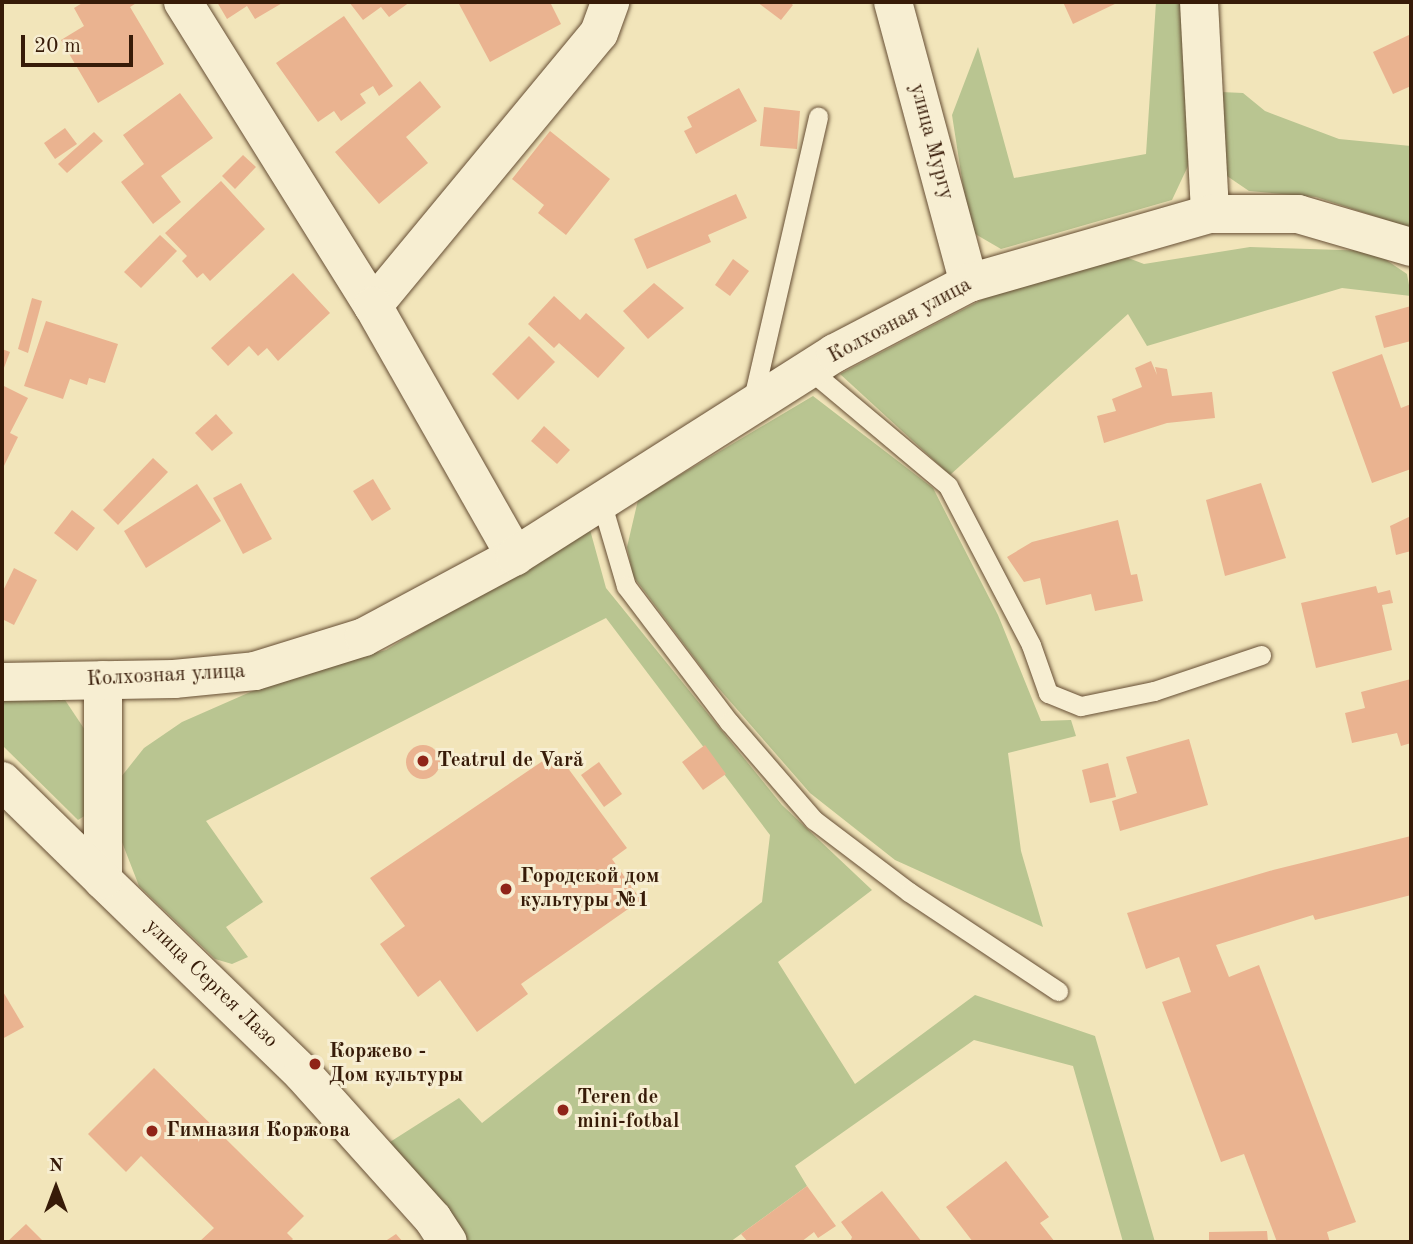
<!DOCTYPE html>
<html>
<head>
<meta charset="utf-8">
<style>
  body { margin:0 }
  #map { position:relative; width:1413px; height:1244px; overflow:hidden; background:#f2e5ba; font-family:"Old Standard TT",serif }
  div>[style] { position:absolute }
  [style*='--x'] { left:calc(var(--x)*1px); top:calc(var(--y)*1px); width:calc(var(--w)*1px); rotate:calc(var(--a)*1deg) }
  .green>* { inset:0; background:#b9c591 }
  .building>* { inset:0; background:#eab390 }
  .round { border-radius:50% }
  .roads { filter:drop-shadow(0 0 2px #664e34) drop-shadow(0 0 2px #664e34) }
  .lane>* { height:19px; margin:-9.5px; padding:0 9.5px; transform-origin:9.5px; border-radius:9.5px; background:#f7eed2 }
  .street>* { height:38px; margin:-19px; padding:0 19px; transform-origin:19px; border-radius:19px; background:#f7eed2 }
  .dots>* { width:19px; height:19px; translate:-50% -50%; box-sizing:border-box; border:4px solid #f7eed2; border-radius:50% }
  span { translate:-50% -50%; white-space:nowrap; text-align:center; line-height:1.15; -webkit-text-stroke:6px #f7eed2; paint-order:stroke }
  .street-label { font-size:21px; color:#371b08 }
  .poi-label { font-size:21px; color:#371b08; font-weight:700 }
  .left { translate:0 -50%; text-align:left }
  .frame { position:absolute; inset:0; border:4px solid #371b08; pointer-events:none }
  .north { position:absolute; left:21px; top:1153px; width:70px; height:70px; -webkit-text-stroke:5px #f7eed2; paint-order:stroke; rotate:0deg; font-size:19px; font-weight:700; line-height:28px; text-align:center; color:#371b08 }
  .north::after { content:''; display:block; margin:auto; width:24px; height:32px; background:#371b08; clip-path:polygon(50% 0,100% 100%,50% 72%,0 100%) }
  .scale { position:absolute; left:21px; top:35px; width:112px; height:32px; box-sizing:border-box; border:4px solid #371b08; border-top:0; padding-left:9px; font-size:21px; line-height:24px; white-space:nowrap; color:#371b08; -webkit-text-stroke:5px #f7eed2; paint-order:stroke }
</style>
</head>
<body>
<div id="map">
  <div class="green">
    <i style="clip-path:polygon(1156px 2px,1187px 2px,1196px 149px,1172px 200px,1001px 249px,970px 231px,952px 115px,978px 47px,1014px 178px,1146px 154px)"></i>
    <i style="clip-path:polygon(1221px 92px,1243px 93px,1265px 111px,1339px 139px,1411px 146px,1411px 228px,1316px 197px,1249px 191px,1227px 176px)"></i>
    <i style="clip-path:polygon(1250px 247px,1373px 251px,1407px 274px,1411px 296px,1342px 288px,1147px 346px,1128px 314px,950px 475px,840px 374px,1008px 286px,1123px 256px,1144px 264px)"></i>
    <i style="clip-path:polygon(813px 396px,933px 488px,998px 615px,1041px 721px,1071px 720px,1076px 736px,1008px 753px,1021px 851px,1043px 927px,895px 860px,810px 793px,708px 676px,633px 576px,627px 547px,638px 500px)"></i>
    <i style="clip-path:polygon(589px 526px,606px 588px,782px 805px,872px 890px,778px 962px,855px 1084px,975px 995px,1095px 1036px,1155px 1242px,1123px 1242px,1073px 1066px,974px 1040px,795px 1166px,807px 1186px,730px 1242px,467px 1242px,393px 1155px,390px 1142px,459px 1098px,482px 1123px,762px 902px,770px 835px,606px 618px,206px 821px,263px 902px,226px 927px,248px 957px,232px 964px,215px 959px,139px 886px,120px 837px,121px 777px,144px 748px,182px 722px,280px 679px,386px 650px)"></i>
    <i style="clip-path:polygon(63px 697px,85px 730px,86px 815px,78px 820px,2px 745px,2px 700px)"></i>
  </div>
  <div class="building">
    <i style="clip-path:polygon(84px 2px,138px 2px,130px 7px,164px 64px,98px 103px,61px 40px,84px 26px,74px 8px)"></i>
    <i style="clip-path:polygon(217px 2px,284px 2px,255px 19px,247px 6px,227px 19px)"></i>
    <i style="clip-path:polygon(349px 2px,410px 2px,389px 17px,381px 7px,363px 20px)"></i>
    <i style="clip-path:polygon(464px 2px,550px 2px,561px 24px,490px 62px,459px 4px)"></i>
    <i style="clip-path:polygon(757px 2px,789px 2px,793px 5px,781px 20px)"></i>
    <i style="clip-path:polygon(1063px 2px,1119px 2px,1073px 24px)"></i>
    <i style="clip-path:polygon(344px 16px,393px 86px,379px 96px,373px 86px,360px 94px,366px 103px,341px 121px,334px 111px,318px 122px,276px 63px)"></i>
    <i style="clip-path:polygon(1411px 34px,1411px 86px,1393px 94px,1373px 52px)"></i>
    <i style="clip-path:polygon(420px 81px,441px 107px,406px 137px,428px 163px,379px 204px,335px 152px)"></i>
    <i style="clip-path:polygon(739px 88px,757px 121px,696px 154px,684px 131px,692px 127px,687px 117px)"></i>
    <i style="clip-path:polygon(180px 93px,213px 138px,161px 176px,181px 202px,153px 224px,121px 182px,144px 164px,123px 135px)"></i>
    <i style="clip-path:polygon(764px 107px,800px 111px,797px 149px,760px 146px)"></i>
    <i style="clip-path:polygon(65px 128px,77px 144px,55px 159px,44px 143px)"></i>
    <i style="clip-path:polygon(550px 131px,610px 179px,566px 235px,538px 213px,544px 205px,512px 179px)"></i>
    <i style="clip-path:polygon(94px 132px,103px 141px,67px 173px,58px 164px)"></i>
    <i style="clip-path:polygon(243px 155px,256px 167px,235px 189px,222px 176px)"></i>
    <i style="clip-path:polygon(221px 181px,265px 229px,210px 281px,203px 273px,197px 278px,182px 261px,187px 256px,165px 233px)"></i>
    <i style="clip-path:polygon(736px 194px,747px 218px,708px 235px,711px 242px,647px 269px,634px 239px)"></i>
    <i style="clip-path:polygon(160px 235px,177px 251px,141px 288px,124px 272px)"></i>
    <i style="clip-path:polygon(733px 259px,749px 271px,730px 296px,715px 285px)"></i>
    <i style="clip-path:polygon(293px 273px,330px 313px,278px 361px,267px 348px,258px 356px,249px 346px,228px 366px,211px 348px)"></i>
    <i style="clip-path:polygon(654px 283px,684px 308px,648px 339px,623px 311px)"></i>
    <i style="clip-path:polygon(554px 296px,580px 320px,586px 313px,625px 348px,598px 378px,559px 343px,554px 348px,528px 324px)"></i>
    <i style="clip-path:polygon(32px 298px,42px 301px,28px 353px,18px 349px)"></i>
    <i style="clip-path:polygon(1411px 306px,1411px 341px,1384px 348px,1375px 316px)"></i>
    <i style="clip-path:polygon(46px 321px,118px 344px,105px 383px,89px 378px,87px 385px,70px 379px,63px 399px,24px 386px)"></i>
    <i style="clip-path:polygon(529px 336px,555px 362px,518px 400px,492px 374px)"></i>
    <i style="clip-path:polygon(2px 349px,10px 352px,2px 373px)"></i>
    <i style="clip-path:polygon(1382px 354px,1401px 408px,1411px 404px,1411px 469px,1372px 483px,1332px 372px)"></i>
    <i style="clip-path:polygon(1151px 361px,1157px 375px,1155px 367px,1167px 369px,1172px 396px,1212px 392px,1215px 418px,1167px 423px,1104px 443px,1097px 416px,1116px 411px,1112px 399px,1142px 387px,1135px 368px)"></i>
    <i style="clip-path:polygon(2px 385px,28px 398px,10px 433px,18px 437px,2px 470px)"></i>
    <i style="clip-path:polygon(216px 414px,233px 433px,212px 451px,195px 433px)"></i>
    <i style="clip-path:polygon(544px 426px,570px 450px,557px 464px,531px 441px)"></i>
    <i style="clip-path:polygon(153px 458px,168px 472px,118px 525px,103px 510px)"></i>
    <i style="clip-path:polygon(373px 479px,391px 509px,372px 521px,353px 491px)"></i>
    <i style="clip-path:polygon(241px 483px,272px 539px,243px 554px,213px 498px)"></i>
    <i style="clip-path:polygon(1261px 483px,1286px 558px,1225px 576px,1206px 500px)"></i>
    <i style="clip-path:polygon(197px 484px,221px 521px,146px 568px,124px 531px)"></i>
    <i style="clip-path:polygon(72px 510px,95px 528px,77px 551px,54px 533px)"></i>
    <i style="clip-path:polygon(1411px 516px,1411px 551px,1396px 555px,1390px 526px)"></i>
    <i style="clip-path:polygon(1118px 520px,1131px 575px,1137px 574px,1143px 601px,1095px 611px,1091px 594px,1046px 605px,1040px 578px,1024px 582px,1007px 557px,1032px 542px)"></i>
    <i style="clip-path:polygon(14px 568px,37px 580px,14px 625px,2px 619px,2px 593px)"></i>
    <i style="clip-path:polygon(1376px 586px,1378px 593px,1390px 590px,1393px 603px,1382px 605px,1392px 650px,1316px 668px,1301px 603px)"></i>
    <i style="clip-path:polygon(1411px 679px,1411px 743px,1401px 746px,1397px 733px,1352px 743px,1345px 713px,1365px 708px,1361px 692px)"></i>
    <i style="clip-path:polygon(1189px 739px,1208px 805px,1120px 831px,1112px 801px,1137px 793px,1126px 757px)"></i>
    <i style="clip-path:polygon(705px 745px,726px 774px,703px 790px,682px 762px)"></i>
    <i class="round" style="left:406px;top:745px;width:34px;height:34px"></i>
    <i style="clip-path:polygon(556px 752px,627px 848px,612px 859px,641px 900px,521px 984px,528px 994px,477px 1032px,440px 980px,418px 997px,380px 944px,405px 926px,370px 878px)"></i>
    <i style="clip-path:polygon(599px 762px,622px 794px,604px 807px,581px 775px)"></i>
    <i style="clip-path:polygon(1108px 763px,1116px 797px,1090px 803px,1082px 770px)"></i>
    <i style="clip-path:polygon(1411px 836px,1411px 895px,1315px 920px,1313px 915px,1216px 945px,1229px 977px,1259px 965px,1356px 1222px,1327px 1232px,1330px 1242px,1277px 1242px,1244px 1154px,1221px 1162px,1162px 1002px,1191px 992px,1179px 957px,1146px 969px,1127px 913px,1273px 870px)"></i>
    <i style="clip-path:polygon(2px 990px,24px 1027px,2px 1039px)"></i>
    <i style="clip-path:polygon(154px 1068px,304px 1216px,287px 1233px,293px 1239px,290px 1242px,199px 1242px,214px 1228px,141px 1156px,126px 1172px,88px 1134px)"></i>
    <i style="clip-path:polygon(1006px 1161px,1049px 1217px,1040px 1223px,1055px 1242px,973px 1242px,946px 1207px)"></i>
    <i style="clip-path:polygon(807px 1186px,836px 1226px,818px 1238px,814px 1232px,801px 1242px,748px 1242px,741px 1234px)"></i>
    <i style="clip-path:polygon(882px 1191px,922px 1242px,850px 1242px,852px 1237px,841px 1222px)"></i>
    <i style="clip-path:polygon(26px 1224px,44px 1242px,7px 1242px)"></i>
    <i style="clip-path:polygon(1267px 1231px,1268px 1242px,1209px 1242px,1209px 1232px)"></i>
    <i style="clip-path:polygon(396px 1234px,403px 1242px,384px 1242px)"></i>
  </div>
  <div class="roads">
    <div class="lane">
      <i style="--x:810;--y:370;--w:180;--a:40"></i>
      <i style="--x:948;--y:486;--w:179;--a:62.4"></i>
      <i style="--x:1031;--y:645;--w:51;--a:70.5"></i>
      <i style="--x:1048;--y:693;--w:35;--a:22"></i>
      <i style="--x:1081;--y:706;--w:75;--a:-11.6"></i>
      <i style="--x:1154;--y:691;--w:113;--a:-18.6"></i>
      <i style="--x:752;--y:403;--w:294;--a:-77"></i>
      <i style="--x:601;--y:501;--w:89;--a:73.6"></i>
      <i style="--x:626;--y:586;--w:171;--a:52.9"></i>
      <i style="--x:729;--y:722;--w:130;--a:49.1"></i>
      <i style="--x:814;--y:820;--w:119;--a:37.2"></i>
      <i style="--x:909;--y:892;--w:179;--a:33.6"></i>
    </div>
    <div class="street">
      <i style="--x:183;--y:2;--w:358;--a:58"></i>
      <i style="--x:373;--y:306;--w:354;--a:-50.4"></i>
      <i style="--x:599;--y:33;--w:33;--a:-70"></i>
      <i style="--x:893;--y:2;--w:291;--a:74.9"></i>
      <i style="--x:1199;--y:2;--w:212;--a:87"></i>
      <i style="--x:373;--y:306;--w:288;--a:60.4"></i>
      <i style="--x:103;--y:680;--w:200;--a:90"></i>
      <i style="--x:103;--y:880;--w:277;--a:44.1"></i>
      <i style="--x:302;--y:1073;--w:196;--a:48.1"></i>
      <i style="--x:433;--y:1219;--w:27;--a:57"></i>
      <i style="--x:2;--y:682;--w:172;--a:-1"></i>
      <i style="--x:174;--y:679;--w:81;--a:-5.6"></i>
      <i style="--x:255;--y:671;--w:114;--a:-17.3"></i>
      <i style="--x:364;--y:637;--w:171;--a:-28.2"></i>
      <i style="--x:515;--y:556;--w:379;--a:-32.4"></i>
      <i style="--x:835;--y:353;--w:151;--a:-27.6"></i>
      <i style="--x:969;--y:283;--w:251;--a:-16"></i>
      <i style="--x:1210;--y:214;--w:88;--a:0"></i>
      <i style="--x:1298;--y:214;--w:118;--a:16.3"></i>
      <i style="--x:2;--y:781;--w:141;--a:44.4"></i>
    </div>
  </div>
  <div class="dots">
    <i style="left:423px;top:761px;background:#8f2418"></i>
    <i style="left:506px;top:889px;background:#8f2418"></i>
    <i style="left:315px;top:1064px;background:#8f2418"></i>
    <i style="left:563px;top:1110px;background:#8f2418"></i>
    <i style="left:152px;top:1131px;background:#8f2418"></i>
  </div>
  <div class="street-label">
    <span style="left:931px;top:142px;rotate:75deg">улица Мургу</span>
    <span style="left:900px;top:321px;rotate:-28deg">Колхозная улица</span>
    <span style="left:166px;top:676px;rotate:-3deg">Колхозная улица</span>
    <span style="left:211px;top:984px;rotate:44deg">улица Сергея Лазо</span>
  </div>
  <div class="poi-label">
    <span class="left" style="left:437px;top:761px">Teatrul de Vară</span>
    <span class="left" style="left:520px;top:889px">Городской дом<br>культуры №1</span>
    <span class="left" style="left:329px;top:1064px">Коржево -<br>Дом культуры</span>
    <span class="left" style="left:577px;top:1110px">Teren de<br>mini-fotbal</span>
    <span class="left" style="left:166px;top:1131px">Гимназия Коржова</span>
  </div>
  <div class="frame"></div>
  <div class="north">N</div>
  <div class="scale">20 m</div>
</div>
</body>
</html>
